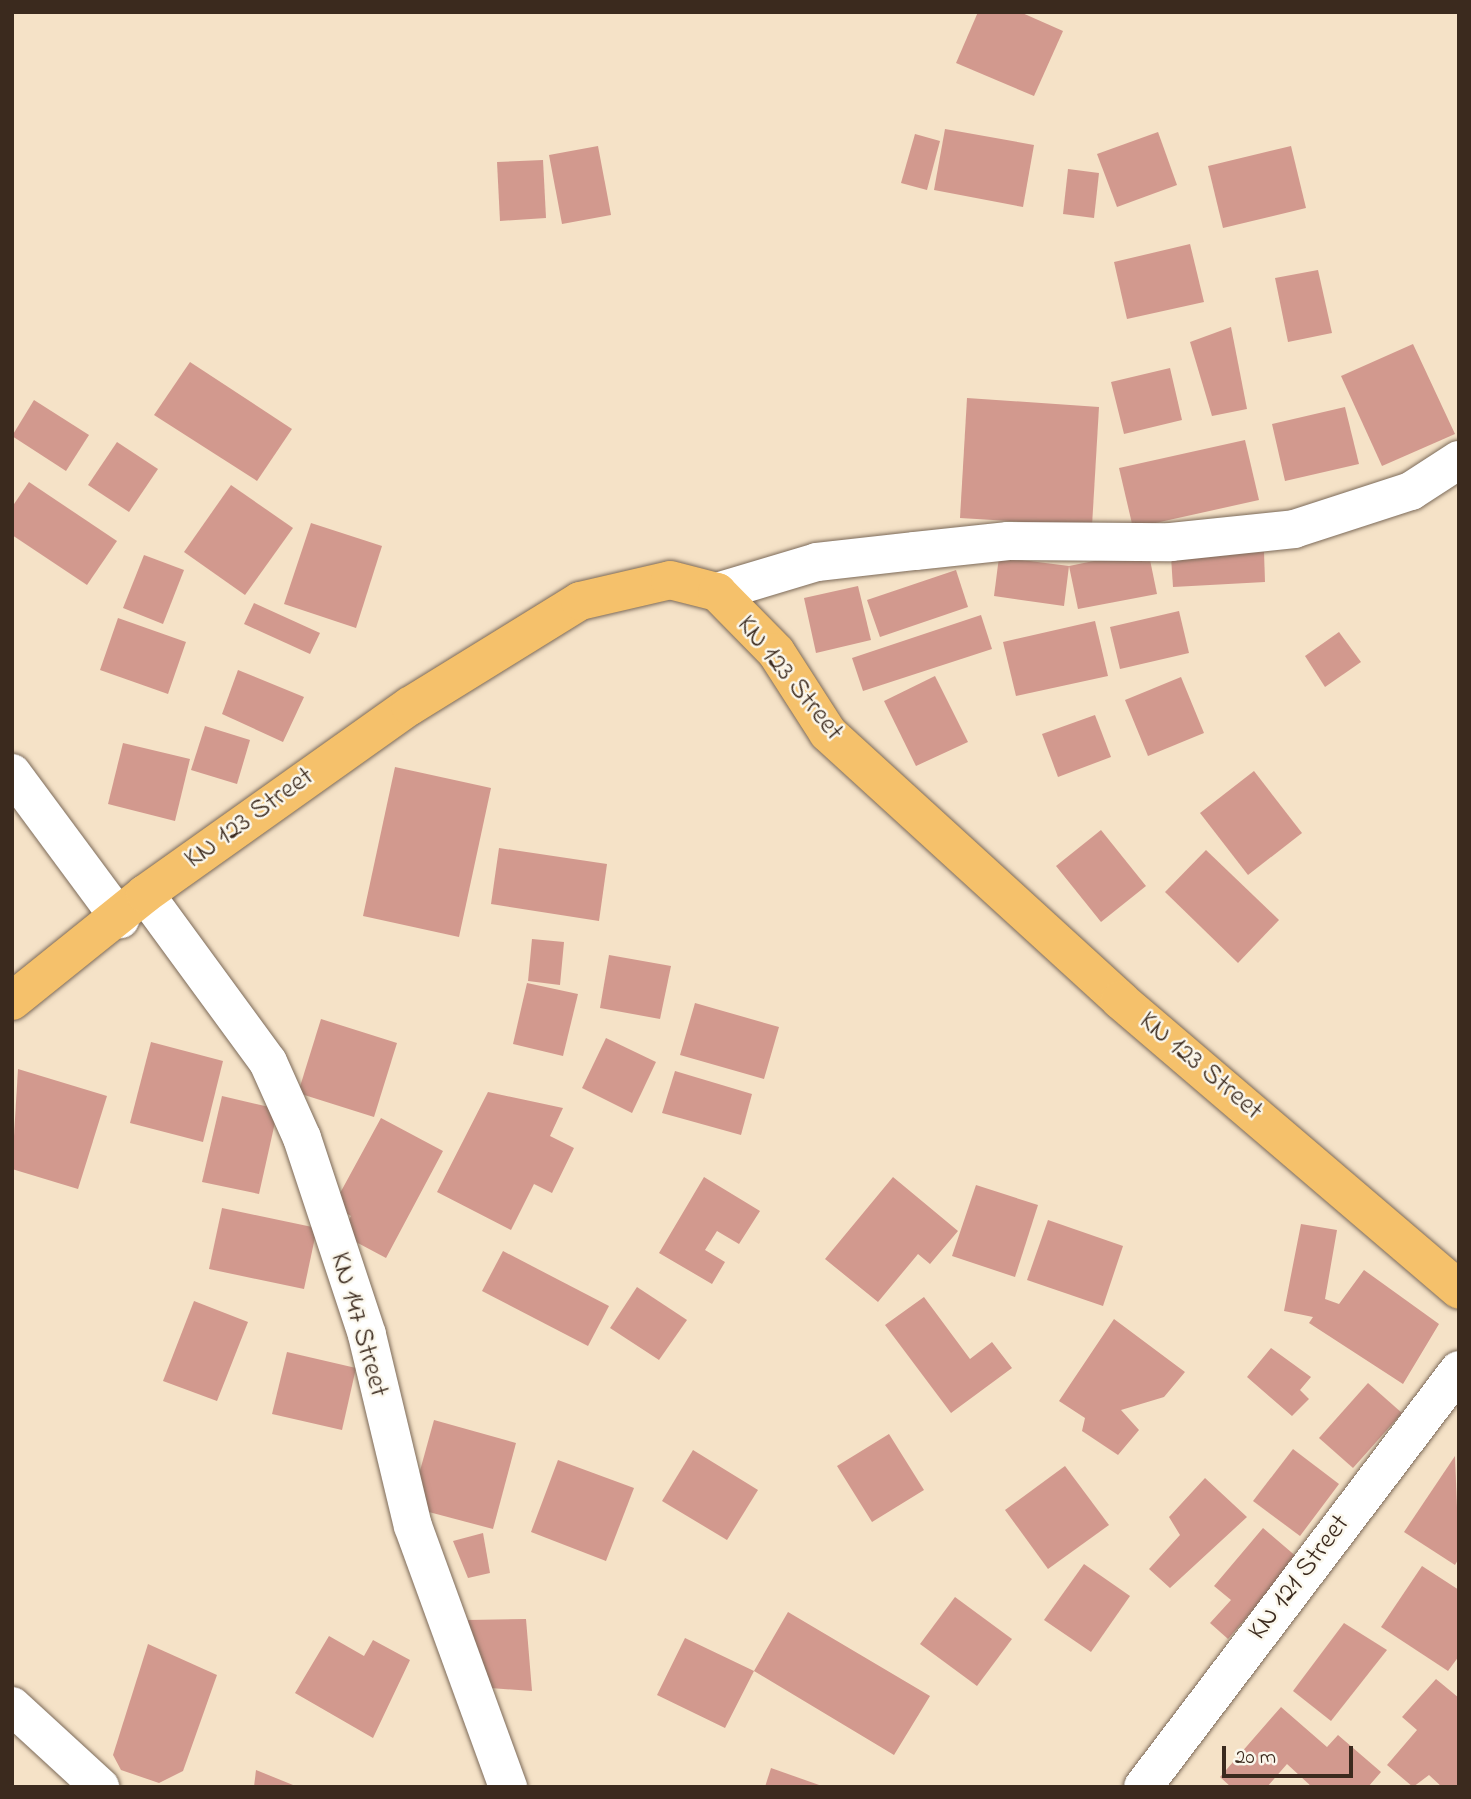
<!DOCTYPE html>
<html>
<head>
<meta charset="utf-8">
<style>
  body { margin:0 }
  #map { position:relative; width:1471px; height:1799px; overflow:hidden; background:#f5e2c7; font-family:"Indie Flower",sans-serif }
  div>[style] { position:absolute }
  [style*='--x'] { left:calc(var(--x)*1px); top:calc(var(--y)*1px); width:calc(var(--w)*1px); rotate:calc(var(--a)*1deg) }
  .building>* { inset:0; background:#d2998e }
  .roads { filter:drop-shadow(0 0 2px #7c6a59) drop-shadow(0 0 2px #7c6a59) }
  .minor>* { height:38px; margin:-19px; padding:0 19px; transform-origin:19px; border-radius:19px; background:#fff }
  .major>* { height:38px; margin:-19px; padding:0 19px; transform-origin:19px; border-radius:19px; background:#f5c16b }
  span { translate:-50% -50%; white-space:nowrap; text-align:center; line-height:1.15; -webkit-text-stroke:5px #fbf7ec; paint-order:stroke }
  .street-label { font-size:28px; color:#3b2a1e }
  .frame { position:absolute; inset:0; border:14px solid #3b2a1e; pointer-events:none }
  .scale { position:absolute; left:1222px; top:1746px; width:131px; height:32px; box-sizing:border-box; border:4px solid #3b2a1e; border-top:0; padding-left:9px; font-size:21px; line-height:24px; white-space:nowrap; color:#3b2a1e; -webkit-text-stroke:5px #fbf7ec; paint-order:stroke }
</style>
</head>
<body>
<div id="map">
  <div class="building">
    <i style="clip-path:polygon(978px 12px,1020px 12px,1063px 31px,1034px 96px,956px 63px)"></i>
    <i style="clip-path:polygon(945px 129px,1034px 145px,1023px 207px,934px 190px)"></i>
    <i style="clip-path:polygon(1158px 132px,1177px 185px,1117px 207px,1097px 154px)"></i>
    <i style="clip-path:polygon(915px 134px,940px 141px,927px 190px,901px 183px)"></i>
    <i style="clip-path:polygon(598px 146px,611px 215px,562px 224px,549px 155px)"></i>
    <i style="clip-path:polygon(1291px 146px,1306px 208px,1223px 228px,1208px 166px)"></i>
    <i style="clip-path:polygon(543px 160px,546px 218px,500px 221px,497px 162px)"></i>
    <i style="clip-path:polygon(1068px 169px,1099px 173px,1094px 218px,1063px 214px)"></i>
    <i style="clip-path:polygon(1190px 244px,1204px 302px,1127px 319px,1114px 262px)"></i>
    <i style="clip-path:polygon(1318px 270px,1332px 333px,1288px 342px,1275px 278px)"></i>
    <i style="clip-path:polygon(1231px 327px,1247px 409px,1212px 416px,1190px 342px)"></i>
    <i style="clip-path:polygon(1413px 344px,1455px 434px,1382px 466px,1341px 376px)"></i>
    <i style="clip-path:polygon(190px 362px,292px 429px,257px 481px,154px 415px)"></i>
    <i style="clip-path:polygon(1170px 368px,1182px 420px,1124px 434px,1111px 382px)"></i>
    <i style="clip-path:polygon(967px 398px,1099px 407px,1092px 526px,960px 518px)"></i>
    <i style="clip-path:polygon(34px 400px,89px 435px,66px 471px,12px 436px)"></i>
    <i style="clip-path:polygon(1345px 407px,1359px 464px,1285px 481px,1272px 424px)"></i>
    <i style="clip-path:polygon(1245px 440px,1259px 500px,1133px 528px,1119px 468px)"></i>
    <i style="clip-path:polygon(117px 442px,158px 469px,129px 512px,88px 485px)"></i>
    <i style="clip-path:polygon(29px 482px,117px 541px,87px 585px,12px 535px,12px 507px)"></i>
    <i style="clip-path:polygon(231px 485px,293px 528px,245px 595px,184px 552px)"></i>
    <i style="clip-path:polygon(311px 523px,382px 546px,356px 628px,284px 604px)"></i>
    <i style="clip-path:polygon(1148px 550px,1157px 594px,1078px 609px,1069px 566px)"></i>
    <i style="clip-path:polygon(1264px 552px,1265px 582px,1173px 587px,1171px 557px)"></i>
    <i style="clip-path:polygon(144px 555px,184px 570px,163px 624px,123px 608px)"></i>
    <i style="clip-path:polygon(999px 557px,1069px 566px,1064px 606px,994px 596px)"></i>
    <i style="clip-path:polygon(956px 570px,968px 607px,880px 637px,867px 600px)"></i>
    <i style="clip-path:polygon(858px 586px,871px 640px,816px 653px,804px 598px)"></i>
    <i style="clip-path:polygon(254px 603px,320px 633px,310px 654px,244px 624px)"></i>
    <i style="clip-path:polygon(1179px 611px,1189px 653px,1120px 669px,1110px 627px)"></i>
    <i style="clip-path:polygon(981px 615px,992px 649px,863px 691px,852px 658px)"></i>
    <i style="clip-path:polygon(118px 618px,186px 642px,168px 694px,100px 670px)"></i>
    <i style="clip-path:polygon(1095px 621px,1108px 676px,1016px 696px,1003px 642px)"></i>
    <i style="clip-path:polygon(1339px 632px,1361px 662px,1325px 687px,1305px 656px)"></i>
    <i style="clip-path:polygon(238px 670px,304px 697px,283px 742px,222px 714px)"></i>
    <i style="clip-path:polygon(935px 676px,968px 742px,916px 766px,884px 701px)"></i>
    <i style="clip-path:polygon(1181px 677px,1204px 733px,1148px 756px,1125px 700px)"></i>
    <i style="clip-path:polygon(1095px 715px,1111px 757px,1058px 777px,1042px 734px)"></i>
    <i style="clip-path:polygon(205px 726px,250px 740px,237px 784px,191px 770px)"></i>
    <i style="clip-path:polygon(123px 743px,190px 759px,175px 821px,108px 804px)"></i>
    <i style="clip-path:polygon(395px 767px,491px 788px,459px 937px,363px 916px)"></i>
    <i style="clip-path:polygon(1254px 771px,1302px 833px,1248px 875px,1200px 813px)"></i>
    <i style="clip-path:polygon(1101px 830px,1146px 886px,1101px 922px,1056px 866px)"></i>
    <i style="clip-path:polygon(499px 848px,607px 864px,599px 921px,491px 904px)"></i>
    <i style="clip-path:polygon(1206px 850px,1279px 920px,1238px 963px,1165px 892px)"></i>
    <i style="clip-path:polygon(532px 939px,564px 942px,560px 985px,528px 981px)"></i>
    <i style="clip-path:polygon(609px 955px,671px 966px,660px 1019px,600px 1008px)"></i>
    <i style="clip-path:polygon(527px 983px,578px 994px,563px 1056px,513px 1044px)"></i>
    <i style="clip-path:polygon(695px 1003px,779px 1027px,764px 1079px,680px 1055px)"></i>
    <i style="clip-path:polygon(321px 1019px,397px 1043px,374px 1117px,298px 1093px)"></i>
    <i style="clip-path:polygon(606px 1038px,656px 1062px,632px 1113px,582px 1088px)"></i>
    <i style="clip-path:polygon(151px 1042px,223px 1061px,203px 1142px,130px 1123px)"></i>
    <i style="clip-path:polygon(18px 1069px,107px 1096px,78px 1189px,12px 1169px)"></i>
    <i style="clip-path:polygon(675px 1071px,752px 1094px,741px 1135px,662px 1113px)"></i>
    <i style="clip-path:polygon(488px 1092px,563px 1108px,550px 1136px,574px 1148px,552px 1193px,534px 1184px,511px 1230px,437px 1192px)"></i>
    <i style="clip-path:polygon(222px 1096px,278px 1109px,259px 1194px,202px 1182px)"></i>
    <i style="clip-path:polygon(381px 1118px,443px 1151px,386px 1258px,341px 1234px,351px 1216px,333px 1206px)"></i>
    <i style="clip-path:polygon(704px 1177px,760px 1211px,739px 1244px,717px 1231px,705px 1250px,725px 1262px,712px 1284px,659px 1253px)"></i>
    <i style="clip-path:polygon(893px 1177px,958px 1231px,930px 1264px,918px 1254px,878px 1302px,825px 1259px)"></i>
    <i style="clip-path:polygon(976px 1185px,1038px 1205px,1015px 1277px,952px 1256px)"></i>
    <i style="clip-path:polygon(222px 1208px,317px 1228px,304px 1289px,209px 1269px)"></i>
    <i style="clip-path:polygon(1048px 1220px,1123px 1246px,1103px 1306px,1027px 1280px)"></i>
    <i style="clip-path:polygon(1301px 1224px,1337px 1230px,1325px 1299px,1339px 1304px,1364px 1270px,1439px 1324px,1403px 1384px,1309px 1323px,1313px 1317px,1284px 1311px)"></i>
    <i style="clip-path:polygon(503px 1251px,609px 1306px,588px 1346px,482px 1291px)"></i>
    <i style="clip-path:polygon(637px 1287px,687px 1320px,659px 1360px,610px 1328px)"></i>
    <i style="clip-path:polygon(924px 1297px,970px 1359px,992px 1342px,1012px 1368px,951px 1413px,885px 1325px)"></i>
    <i style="clip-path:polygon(194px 1301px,248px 1322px,217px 1401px,163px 1381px)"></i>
    <i style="clip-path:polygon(1114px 1319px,1185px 1372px,1164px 1397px,1121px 1410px,1139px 1430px,1118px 1455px,1082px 1431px,1085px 1418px,1059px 1401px)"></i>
    <i style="clip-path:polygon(1271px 1348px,1311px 1377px,1300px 1390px,1309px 1399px,1292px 1416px,1247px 1377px)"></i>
    <i style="clip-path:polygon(287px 1352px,356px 1368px,342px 1430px,272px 1414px)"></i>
    <i style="clip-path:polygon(1368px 1383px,1402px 1413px,1353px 1468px,1319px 1438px)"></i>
    <i style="clip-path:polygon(434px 1420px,516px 1443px,493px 1529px,410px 1507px)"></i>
    <i style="clip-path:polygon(889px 1434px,924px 1490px,872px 1522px,837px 1466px)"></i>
    <i style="clip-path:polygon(1293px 1449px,1339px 1484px,1300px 1536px,1253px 1501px)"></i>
    <i style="clip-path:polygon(693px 1450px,758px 1490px,727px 1540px,662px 1501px)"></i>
    <i style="clip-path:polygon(1455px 1456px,1459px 1558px,1455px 1565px,1404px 1532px)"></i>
    <i style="clip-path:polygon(558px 1460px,634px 1488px,606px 1561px,531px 1532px)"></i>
    <i style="clip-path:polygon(1065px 1466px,1109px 1525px,1048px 1569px,1005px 1510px)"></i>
    <i style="clip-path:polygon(1205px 1478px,1247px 1517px,1170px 1588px,1149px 1569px,1180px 1535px,1169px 1517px)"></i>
    <i style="clip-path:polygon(1263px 1528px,1298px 1558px,1228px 1639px,1210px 1623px,1231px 1600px,1214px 1586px)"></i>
    <i style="clip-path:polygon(483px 1533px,490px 1573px,468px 1578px,453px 1541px)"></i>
    <i style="clip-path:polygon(1084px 1564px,1130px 1596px,1091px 1652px,1044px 1620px)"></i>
    <i style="clip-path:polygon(1422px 1566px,1459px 1590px,1459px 1656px,1448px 1671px,1381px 1627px)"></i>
    <i style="clip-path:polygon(955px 1597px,1012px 1639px,977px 1686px,920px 1644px)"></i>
    <i style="clip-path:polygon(788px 1612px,930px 1696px,894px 1755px,754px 1671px,725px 1728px,657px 1695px,685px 1638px,754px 1671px)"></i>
    <i style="clip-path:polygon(526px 1619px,532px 1691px,477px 1687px,467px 1620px)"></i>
    <i style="clip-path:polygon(1344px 1623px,1387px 1650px,1331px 1721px,1293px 1691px)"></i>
    <i style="clip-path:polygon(329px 1636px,364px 1656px,373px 1640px,410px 1660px,373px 1738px,295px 1693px)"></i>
    <i style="clip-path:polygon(148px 1644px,217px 1675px,183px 1771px,159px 1783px,121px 1770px,113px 1755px)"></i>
    <i style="clip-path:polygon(1436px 1679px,1459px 1698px,1459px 1787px,1442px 1787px,1429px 1775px,1413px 1787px,1387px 1765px,1417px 1730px,1402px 1717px)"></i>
    <i style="clip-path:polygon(1281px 1707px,1327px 1747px,1338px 1735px,1381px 1772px,1368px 1787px,1312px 1787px,1287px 1764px,1267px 1787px,1231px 1787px,1220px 1777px)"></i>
    <i style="clip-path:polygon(771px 1768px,822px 1786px,822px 1787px,765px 1787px)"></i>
    <i style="clip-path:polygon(256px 1770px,298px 1787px,254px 1787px)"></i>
  </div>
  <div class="roads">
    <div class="minor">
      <i style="--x:717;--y:592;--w:104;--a:-16.7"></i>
      <i style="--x:817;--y:562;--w:99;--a:-6.4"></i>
      <i style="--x:915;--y:551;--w:94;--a:-6.1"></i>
      <i style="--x:1008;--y:541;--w:163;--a:0.4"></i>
      <i style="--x:1171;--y:542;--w:124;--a:-6"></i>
      <i style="--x:1294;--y:529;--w:123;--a:-18"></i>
      <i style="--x:1411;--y:491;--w:57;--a:-32.9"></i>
      <i style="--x:12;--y:773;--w:182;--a:53.5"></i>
      <i style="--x:145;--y:894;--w:208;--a:53.8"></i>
      <i style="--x:268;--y:1062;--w:83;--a:65.9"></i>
      <i style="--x:302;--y:1138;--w:207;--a:71.7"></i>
      <i style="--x:367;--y:1335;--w:196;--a:76.5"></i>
      <i style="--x:413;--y:1526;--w:278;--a:70"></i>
      <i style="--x:12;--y:1706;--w:120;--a:42.6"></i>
      <i style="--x:1143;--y:1787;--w:523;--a:-52.85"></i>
    </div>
    <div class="major">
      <i style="--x:12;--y:1001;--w:171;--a:-38.8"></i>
      <i style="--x:145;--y:894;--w:325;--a:-35.4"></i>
      <i style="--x:410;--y:706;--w:200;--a:-31.7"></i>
      <i style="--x:580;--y:601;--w:92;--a:-13.1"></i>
      <i style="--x:670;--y:580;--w:49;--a:14.3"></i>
      <i style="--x:717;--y:592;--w:84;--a:45.5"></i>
      <i style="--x:776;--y:652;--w:96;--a:57.3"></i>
      <i style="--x:828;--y:733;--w:396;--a:42.4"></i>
      <i style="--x:1120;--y:1000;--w:446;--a:40.5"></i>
    </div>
  </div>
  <div class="street-label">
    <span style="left:789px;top:679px;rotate:51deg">KN 123 Street</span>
    <span style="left:250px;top:819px;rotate:-36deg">KN 123 Street</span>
    <span style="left:1200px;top:1067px;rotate:40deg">KN 123 Street</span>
    <span style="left:358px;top:1325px;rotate:74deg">KN 147 Street</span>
    <span style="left:1300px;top:1578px;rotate:-53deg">KN 121 Street</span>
  </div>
  <div class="frame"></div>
  <div class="scale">20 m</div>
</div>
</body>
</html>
